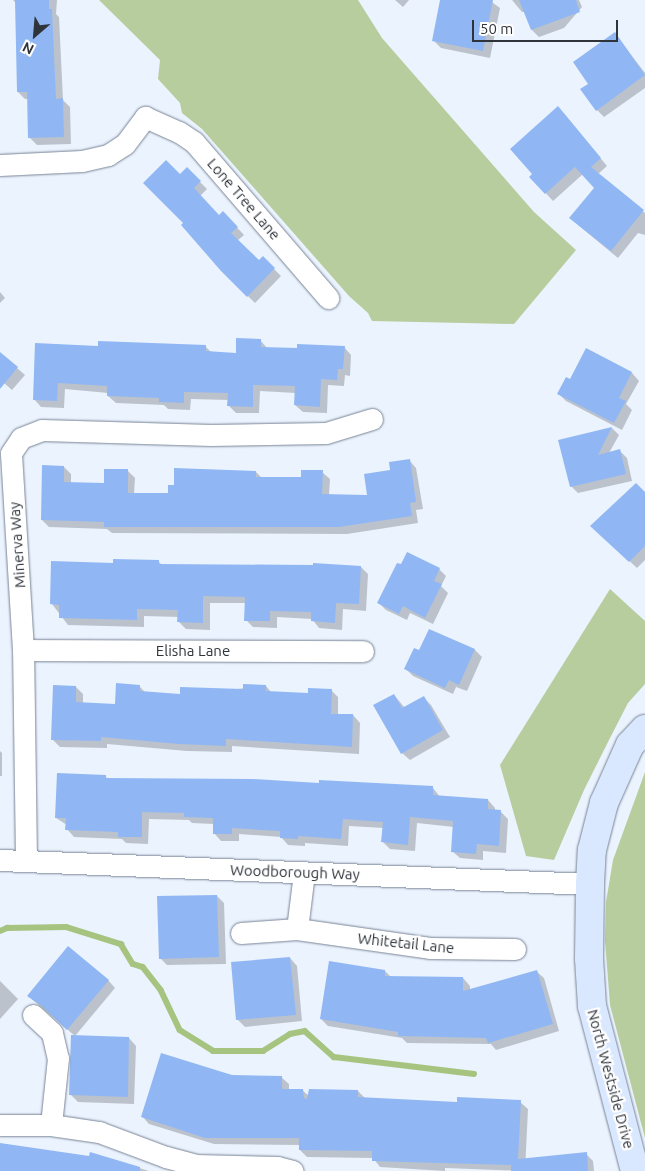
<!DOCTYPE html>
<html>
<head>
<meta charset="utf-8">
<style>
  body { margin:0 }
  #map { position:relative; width:645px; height:1171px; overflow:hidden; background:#ebf3fe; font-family:Ubuntu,sans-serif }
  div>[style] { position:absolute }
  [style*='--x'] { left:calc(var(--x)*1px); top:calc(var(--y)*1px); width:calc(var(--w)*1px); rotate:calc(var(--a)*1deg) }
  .green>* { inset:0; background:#b7cd9e }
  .shadow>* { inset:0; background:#0003 }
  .stream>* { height:5.5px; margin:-2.75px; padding:0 2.75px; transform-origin:2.75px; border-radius:2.75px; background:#a6c480 }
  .building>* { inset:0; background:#90b7f3 }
  .roads { filter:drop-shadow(0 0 1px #788495) drop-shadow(0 0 1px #788495) }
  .street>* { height:21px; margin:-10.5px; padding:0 10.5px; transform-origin:10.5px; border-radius:10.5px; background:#fff }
  .secondary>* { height:28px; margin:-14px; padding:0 14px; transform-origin:14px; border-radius:14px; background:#d9e8ff }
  span { translate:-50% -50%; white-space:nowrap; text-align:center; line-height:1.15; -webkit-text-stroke:4.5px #fff; paint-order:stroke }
  .street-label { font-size:15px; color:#2f343b }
  .north { position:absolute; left:10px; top:10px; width:50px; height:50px; -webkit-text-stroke:4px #fff; paint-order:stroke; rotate:207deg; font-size:14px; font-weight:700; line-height:20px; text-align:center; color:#2f343b }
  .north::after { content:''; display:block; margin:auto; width:18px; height:22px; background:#2f343b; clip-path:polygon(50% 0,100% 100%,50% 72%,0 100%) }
  .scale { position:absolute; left:472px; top:20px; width:146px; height:22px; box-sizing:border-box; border:2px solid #2f343b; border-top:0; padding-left:6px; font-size:15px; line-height:18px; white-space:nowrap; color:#2f343b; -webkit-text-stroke:4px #fff; paint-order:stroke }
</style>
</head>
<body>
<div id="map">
  <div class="green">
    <i style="clip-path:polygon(99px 0,358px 0,382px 38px,534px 212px,576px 250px,514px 324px,372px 321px,368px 313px,349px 296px,202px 129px,182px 113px,180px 103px,158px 79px,160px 60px)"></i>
    <i style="clip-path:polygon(610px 589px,645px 621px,645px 684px,628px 703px,609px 740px,584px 790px,554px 860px,526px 856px,500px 765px)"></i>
    <i style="clip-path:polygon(645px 772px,645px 1138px,610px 1005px,605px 941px,606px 902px,613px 860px)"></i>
  </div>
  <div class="shadow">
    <i style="clip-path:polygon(13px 0,57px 0,56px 14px,59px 17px,63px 100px,70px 107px,71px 144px,37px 145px,30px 138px,28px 99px,25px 99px,18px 92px,17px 4px)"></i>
    <i style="clip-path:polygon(395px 0,409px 0,403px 7px)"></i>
    <i style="clip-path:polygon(441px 0,489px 0,500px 8px,490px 58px,441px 48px,434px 41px)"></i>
    <i style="clip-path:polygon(512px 0,579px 0,582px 7px,564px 28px,539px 37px,532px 30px,525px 12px,522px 12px)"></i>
    <i style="clip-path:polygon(615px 34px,645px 73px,645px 88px,604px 117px,597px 110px,590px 84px)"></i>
    <i style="clip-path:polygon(565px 115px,607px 166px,598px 174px,645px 213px,645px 235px,638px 233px,618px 258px,578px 225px,595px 188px,583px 174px,553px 201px,531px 177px)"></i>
    <i style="clip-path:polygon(187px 169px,207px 189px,200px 196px,219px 217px,230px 220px,244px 235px,237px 241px,259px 262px,263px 258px,281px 276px,255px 303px,221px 270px,184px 223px,180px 176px)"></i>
    <i style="clip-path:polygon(0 292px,5px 298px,0 303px)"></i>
    <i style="clip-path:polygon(260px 340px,268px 349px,344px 347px,351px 355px,350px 376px,345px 375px,344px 386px,328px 385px,327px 413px,303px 412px,295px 405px,296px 393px,260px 391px,259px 413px,236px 413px,228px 405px,229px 400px,191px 399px,190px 410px,168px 409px,164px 405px,116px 403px,108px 396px,108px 393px,65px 389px,64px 408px,41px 407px,34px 399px,99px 348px,205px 346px,212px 353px,237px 354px)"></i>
    <i style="clip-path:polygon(587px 350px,632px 373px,639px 381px,626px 404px,632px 410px,622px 430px,566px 401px,559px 394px,571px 381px)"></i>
    <i style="clip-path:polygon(0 353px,25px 375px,12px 390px,4px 383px,0 388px)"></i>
    <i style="clip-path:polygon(612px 428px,619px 435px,609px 453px,620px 451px,627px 458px,632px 481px,578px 493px,571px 486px,560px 441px)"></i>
    <i style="clip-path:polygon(409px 460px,416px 468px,423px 509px,416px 510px,418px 523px,347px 534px,112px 533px,107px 529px,49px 527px,42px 520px,64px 467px,71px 474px,71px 483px,105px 484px,127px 470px,135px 478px,134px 494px,169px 494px,256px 472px,262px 478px,302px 479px,322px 472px,330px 479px,329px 495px,369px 496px,392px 471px)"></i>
    <i style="clip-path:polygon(645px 493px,645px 560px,637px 568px,592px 526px)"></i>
    <i style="clip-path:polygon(158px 561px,162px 565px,361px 567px,368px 574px,366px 611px,343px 609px,342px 630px,319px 628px,312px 619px,277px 617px,277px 628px,253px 627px,246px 620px,246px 603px,210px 603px,210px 630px,186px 629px,179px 622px,179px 617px,144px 616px,144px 627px,68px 625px,52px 604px,114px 564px)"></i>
    <i style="clip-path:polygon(439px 569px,446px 576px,441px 586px,448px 593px,433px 624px,410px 613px,407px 620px,386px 610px,379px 603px)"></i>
    <i style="clip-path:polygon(430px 630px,475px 650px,482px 657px,467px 691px,456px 687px,453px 694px,413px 676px,406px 669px,420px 652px)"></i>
    <i style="clip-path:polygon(139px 686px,145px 692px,181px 695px,266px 686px,272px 693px,309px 694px,331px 690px,338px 697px,338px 715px,353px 715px,360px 723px,359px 754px,232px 746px,232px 752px,187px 751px,107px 744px,107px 748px,60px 747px,53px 740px,76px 687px,83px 694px,83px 704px,116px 705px)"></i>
    <i style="clip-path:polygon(394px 695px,405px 708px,423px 697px,431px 705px,450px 737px,410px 760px,402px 753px)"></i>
    <i style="clip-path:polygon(0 751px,2px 753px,2px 776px,0 776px)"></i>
    <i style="clip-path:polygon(105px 776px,108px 779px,433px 788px,440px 797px,488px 800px,495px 808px,495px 811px,501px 812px,508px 819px,506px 853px,483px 851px,483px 860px,460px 858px,452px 851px,454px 827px,417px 823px,415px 851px,390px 849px,383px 842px,384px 828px,349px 826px,348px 846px,305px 843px,305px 846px,288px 845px,281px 837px,239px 834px,239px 841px,221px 841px,214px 833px,214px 824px,192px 823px,189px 820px,149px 819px,148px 844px,126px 843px,122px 839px,74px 837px,67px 829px,67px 825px,56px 818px)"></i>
    <i style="clip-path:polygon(217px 896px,224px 903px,226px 964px,167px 965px,160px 958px)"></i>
    <i style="clip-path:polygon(290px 958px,297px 966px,302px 1021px,245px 1027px,237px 1019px)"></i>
    <i style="clip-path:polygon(385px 971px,391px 977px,463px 978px,470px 986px,470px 990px,536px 971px,544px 978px,559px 1031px,496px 1050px,491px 1044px,407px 1043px,402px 1038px,328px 1026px,321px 1019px)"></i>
    <i style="clip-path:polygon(108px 980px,115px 988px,75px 1036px,28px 996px)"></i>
    <i style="clip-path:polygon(0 981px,18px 999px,0 1019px)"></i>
    <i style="clip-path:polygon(129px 1038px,136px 1046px,134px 1104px,78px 1102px,71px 1095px)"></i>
    <i style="clip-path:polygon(232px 1077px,281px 1077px,289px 1084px,289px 1090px,302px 1090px,309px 1096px,358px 1091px,365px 1098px,458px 1103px,520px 1102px,528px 1109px,525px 1171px,445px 1168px,445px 1171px,380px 1167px,373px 1158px,307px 1157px,300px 1150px,300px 1145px,214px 1144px,149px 1124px,142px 1116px)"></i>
    <i style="clip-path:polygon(0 1148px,90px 1158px,91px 1153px,149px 1171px,0 1171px)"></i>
    <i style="clip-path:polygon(586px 1154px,593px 1161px,594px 1171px,532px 1171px)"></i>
  </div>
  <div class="stream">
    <i style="--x:0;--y:931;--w:8;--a:-23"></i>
    <i style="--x:7;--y:928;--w:59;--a:-1"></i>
    <i style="--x:66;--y:927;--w:58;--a:17.2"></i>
    <i style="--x:121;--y:944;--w:23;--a:59"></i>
    <i style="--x:133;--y:964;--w:10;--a:17"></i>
    <i style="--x:143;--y:967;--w:29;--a:52"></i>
    <i style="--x:161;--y:990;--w:44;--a:64.6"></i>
    <i style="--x:180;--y:1030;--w:39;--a:32"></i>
    <i style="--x:213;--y:1051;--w:50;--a:0"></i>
    <i style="--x:263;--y:1051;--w:32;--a:-32"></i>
    <i style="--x:290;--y:1034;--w:15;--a:-11"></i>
    <i style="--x:305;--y:1031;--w:39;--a:42"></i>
    <i style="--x:334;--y:1057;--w:141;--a:6.9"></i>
  </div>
  <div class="building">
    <i style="clip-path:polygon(15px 0,49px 0,49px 9px,52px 9px,56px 99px,63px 98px,64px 137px,28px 138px,27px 92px,17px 92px)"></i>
    <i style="clip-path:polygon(440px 0,493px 0,483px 51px,432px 41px)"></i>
    <i style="clip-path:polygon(519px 0,576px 0,580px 12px,531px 30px)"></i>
    <i style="clip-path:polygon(615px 32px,645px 75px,596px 111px,580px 89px,588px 84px,573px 62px)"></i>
    <i style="clip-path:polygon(558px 106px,601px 158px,591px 167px,644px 210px,611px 251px,569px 218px,594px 188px,575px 167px,545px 194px,529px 177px,532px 174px,510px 149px)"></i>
    <i style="clip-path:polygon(166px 160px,180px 174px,187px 167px,201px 181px,194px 188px,219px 215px,223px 211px,238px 227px,231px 233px,259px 260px,263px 256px,275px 268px,247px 297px,221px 271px,181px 225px,183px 223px,143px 183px)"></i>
    <i style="clip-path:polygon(236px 338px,261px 339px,261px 347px,297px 348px,297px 344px,345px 346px,343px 369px,338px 369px,337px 380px,321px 379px,320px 407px,294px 405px,295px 386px,253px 385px,253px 407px,227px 406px,228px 393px,184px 392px,184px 403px,159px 402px,159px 398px,107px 396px,107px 386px,58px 383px,57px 401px,33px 400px,35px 343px,98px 346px,98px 341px,206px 345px,206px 351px,236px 353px)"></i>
    <i style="clip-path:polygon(586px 348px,632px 372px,619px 398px,626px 401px,614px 423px,557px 394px,566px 377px,570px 379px)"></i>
    <i style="clip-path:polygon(0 352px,18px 367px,0 389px)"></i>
    <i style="clip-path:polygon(612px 427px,598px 455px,620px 449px,626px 474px,570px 487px,558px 440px)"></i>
    <i style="clip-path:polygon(410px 459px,416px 502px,410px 503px,412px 516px,339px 527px,104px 527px,104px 522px,41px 520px,42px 465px,64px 466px,64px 482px,104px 483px,104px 469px,128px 469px,128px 493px,168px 493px,168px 485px,174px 485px,174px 468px,256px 471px,256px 477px,301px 477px,301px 470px,323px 470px,322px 494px,367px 495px,364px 474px,390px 470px,389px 462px)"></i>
    <i style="clip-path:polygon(636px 483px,645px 492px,645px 546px,629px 562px,590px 526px)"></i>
    <i style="clip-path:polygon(407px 552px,440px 568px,434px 581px,442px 584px,425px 618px,403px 606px,399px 614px,377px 603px,397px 563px,401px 564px)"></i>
    <i style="clip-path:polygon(113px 559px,159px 560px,159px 564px,313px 565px,313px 563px,361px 566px,359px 604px,336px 603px,335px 623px,311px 621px,311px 612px,270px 611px,270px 621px,244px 621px,245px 597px,203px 596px,203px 623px,177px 622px,178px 610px,137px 609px,137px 620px,59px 618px,59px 605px,50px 604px,51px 561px,113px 563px)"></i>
    <i style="clip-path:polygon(429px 629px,475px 649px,459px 685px,449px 680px,445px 688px,404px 669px,414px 648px,419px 650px)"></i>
    <i style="clip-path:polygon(116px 683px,140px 685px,140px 691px,180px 694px,180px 687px,243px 689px,243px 684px,266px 685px,266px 691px,308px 693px,308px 688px,332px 689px,331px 714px,353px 714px,352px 747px,226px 739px,226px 746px,179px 744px,101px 737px,101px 741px,51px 740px,53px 685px,76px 686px,76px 702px,115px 704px)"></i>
    <i style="clip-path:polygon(394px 694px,402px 708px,424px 696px,443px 730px,401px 754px,373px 705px)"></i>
    <i style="clip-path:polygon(57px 773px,106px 775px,106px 778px,253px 779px,319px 783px,319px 780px,433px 786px,433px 795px,488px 799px,488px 809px,501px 810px,499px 846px,477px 844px,476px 854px,451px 852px,453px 821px,410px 817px,408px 845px,381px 842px,383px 822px,343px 819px,341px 839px,298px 836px,298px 839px,280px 838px,280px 831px,232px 828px,232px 834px,213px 834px,213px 818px,184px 817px,184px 813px,142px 812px,142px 837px,118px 837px,118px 832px,65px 830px,66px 818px,55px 818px)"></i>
    <i style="clip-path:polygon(217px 895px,219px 957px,159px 959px,157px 896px)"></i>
    <i style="clip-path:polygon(68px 946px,109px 980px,67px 1030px,42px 1006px,27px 996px)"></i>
    <i style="clip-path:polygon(290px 957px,296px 1015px,236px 1020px,231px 962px)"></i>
    <i style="clip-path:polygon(329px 961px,385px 970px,385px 976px,463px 977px,463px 991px,537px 970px,553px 1024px,488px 1043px,486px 1038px,398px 1036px,398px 1032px,320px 1019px)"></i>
    <i style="clip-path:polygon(71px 1035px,129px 1037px,128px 1097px,69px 1095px)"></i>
    <i style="clip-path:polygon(161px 1053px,232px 1075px,282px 1076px,282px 1089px,303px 1089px,304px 1098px,307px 1099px,309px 1089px,358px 1090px,358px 1097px,457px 1102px,457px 1097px,521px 1100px,518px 1159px,587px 1152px,588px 1171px,511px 1171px,511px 1165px,372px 1161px,372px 1151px,299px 1150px,299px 1138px,205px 1138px,141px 1117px)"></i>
    <i style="clip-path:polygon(0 1143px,89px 1156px,90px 1152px,140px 1167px,140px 1171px,0 1171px)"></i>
  </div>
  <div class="roads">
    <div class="street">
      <i style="--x:0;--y:165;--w:82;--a:-2.8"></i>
      <i style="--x:82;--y:161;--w:27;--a:-13"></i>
      <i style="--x:108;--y:155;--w:20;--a:-33"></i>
      <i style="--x:125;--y:144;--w:34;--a:-53"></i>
      <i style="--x:145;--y:117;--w:37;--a:24"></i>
      <i style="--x:179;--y:132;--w:18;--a:34"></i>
      <i style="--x:194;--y:142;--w:206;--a:49.3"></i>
      <i style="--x:23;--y:650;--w:340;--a:0.2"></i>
      <i style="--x:0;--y:860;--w:590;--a:2.33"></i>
      <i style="--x:26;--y:860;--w:210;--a:-90.8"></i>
      <i style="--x:23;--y:650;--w:197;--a:-93.5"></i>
      <i style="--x:11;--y:453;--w:18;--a:-56"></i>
      <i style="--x:21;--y:438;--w:22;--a:-21"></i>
      <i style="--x:42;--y:430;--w:169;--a:1.7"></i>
      <i style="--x:211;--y:435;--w:115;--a:-1"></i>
      <i style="--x:326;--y:433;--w:48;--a:-16.9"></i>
      <i style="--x:297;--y:929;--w:56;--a:-82.9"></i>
      <i style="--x:241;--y:933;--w:56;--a:-4.1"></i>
      <i style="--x:297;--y:929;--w:134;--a:8.1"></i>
      <i style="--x:430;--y:948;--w:85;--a:0.7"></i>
      <i style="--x:33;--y:1015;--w:26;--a:43"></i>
      <i style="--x:52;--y:1033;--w:26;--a:77"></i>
      <i style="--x:58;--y:1058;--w:67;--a:96"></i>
      <i style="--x:0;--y:1125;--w:51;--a:0"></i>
      <i style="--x:51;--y:1125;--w:49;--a:8.3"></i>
      <i style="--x:99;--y:1132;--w:72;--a:20.5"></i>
      <i style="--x:166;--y:1157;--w:30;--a:15"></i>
      <i style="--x:195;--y:1165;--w:82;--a:1.4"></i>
      <i style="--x:277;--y:1167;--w:16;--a:14"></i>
    </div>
    <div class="secondary">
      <i style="--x:635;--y:1171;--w:171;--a:-104.6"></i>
      <i style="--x:592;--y:1006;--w:48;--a:-93.6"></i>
      <i style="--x:589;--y:958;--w:74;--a:-89.2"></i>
      <i style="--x:590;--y:884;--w:34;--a:-87"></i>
      <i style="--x:592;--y:850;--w:49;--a:-75.7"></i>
      <i style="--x:604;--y:803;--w:64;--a:-65.9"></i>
      <i style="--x:630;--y:745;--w:22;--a:-47"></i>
    </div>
  </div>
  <div class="street-label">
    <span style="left:244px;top:199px;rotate:49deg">Lone Tree Lane</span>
    <span style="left:17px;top:545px;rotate:-94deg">Minerva Way</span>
    <span style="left:193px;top:651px">Elisha Lane</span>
    <span style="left:295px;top:872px;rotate:2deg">Woodborough Way</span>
    <span style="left:406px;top:943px;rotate:6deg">Whitetail Lane</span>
    <span style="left:611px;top:1079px;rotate:75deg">North Westside Drive</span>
  </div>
  <div class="north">N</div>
  <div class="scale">50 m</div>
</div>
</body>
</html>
